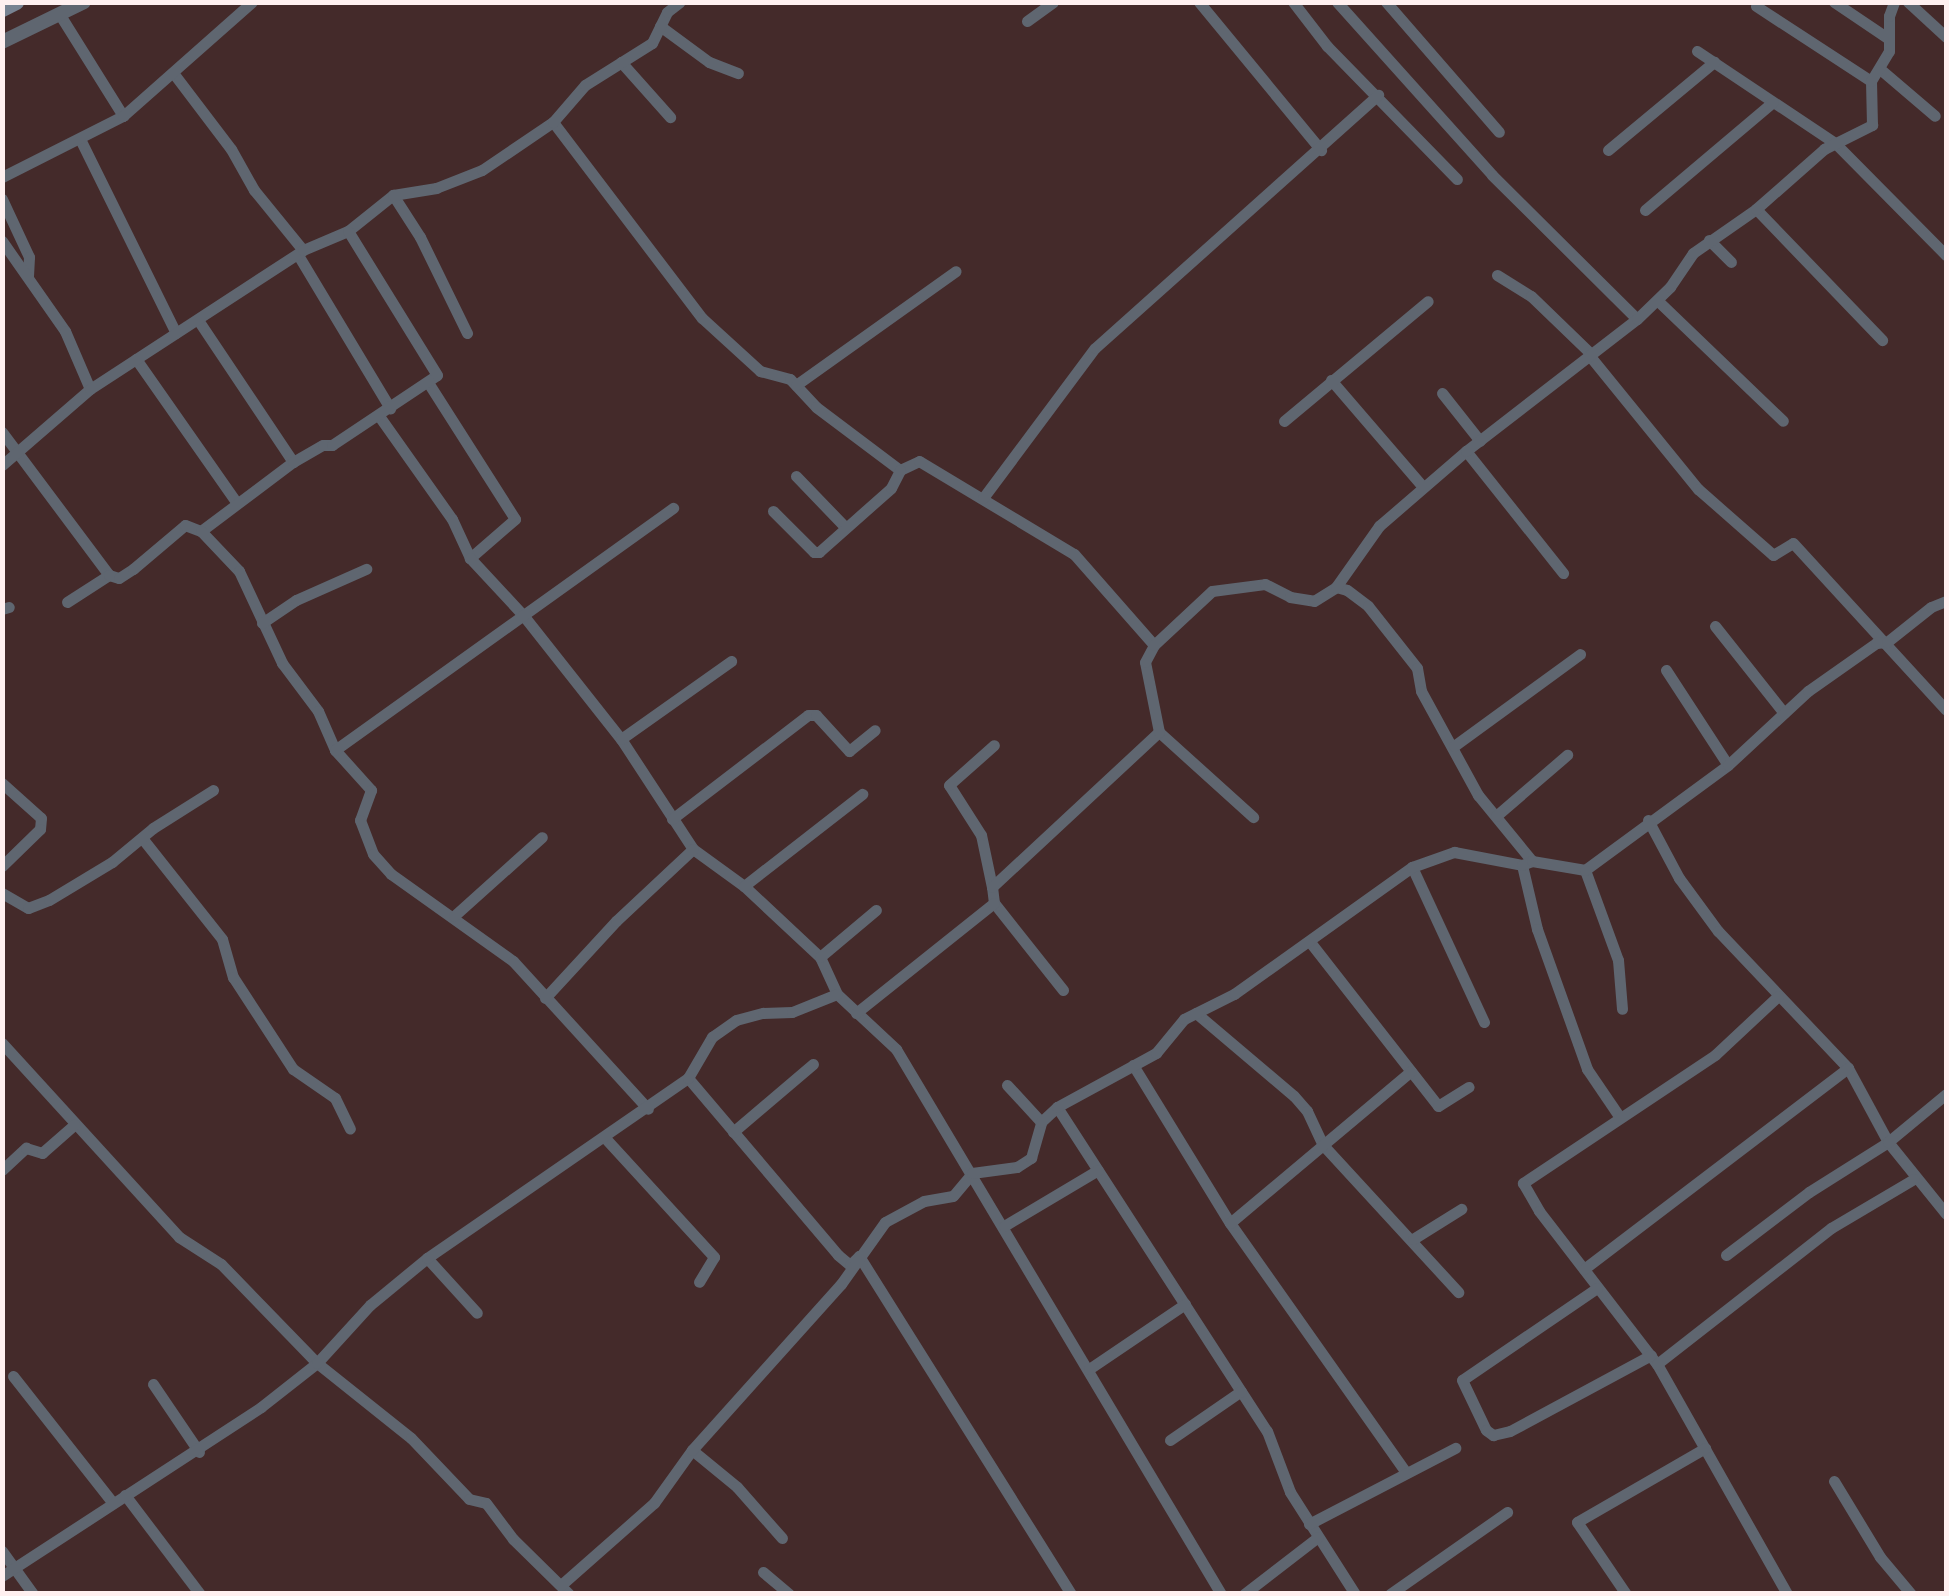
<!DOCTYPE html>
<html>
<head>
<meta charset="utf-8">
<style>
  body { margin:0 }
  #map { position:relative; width:1949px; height:1596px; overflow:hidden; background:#442a2a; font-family:"Roboto Condensed",sans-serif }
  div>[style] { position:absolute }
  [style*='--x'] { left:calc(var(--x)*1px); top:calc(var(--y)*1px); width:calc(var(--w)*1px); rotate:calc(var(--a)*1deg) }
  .minor>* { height:11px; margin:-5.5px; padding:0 5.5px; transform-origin:5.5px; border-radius:5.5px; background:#5f6670 }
  .tertiary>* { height:14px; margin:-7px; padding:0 7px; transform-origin:7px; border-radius:7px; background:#5f6670 }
  .secondary>* { height:15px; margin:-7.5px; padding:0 7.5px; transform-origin:7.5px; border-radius:7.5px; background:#788392 }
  span { translate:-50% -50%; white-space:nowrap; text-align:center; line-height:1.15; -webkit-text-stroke:9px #442a2a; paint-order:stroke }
  .frame { position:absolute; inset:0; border:5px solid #fff0f0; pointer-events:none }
</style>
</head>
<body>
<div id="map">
  <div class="minor">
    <i style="--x:1199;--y:2;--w:192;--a:50.5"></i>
    <i style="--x:1293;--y:2;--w:56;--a:52.3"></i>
    <i style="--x:1327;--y:46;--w:186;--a:45.7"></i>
    <i style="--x:1337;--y:2;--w:232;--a:48.1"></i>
    <i style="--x:1492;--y:175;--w:204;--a:44.8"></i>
    <i style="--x:1386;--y:2;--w:172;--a:49"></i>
    <i style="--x:1834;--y:2;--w:66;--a:33.9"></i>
    <i style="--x:1908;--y:2;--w:52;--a:42.6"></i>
    <i style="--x:1756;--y:6;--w:137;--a:33.1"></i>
    <i style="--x:60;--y:15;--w:119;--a:58"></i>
    <i style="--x:1027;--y:21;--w:32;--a:-36"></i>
    <i style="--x:660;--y:26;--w:61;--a:36.3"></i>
    <i style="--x:709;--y:62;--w:31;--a:21"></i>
    <i style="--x:1697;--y:51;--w:166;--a:33.7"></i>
    <i style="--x:1835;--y:143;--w:158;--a:45.3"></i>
    <i style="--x:621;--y:62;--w:74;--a:48.3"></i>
    <i style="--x:1880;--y:69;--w:72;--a:40.5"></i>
    <i style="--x:174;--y:74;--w:94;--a:52.8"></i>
    <i style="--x:231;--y:149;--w:47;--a:60.7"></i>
    <i style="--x:254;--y:190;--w:77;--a:50.8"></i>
    <i style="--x:553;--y:122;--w:246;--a:52.8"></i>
    <i style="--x:702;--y:318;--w:79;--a:42.4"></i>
    <i style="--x:760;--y:371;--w:31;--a:15"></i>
    <i style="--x:790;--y:379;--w:38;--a:47"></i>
    <i style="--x:816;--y:407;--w:105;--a:36.9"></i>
    <i style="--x:900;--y:470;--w:21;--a:-25"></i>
    <i style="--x:919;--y:461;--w:181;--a:31"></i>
    <i style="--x:1074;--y:554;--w:121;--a:48.7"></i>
    <i style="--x:81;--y:141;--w:214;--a:63.7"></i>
    <i style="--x:1608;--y:150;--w:138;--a:-39.7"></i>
    <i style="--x:2;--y:177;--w:136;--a:-26.8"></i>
    <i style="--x:123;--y:116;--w:172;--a:-41.5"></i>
    <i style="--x:393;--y:195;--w:50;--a:57.3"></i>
    <i style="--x:420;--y:237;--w:107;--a:63.9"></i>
    <i style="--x:2;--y:199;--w:64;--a:65"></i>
    <i style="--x:29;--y:257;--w:19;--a:93"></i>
    <i style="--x:1756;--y:209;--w:182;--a:46.1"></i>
    <i style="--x:1645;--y:210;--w:167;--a:-40.2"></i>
    <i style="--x:1709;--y:240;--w:31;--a:45"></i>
    <i style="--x:2;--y:241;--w:110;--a:55"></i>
    <i style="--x:65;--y:331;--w:63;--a:66.7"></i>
    <i style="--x:298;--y:255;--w:179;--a:59"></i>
    <i style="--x:1497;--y:275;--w:40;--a:32"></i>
    <i style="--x:1531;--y:296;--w:83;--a:44"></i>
    <i style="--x:1658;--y:301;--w:173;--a:43.8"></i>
    <i style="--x:198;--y:320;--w:171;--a:56.2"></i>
    <i style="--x:1589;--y:355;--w:173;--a:50.9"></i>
    <i style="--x:1698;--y:489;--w:100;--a:41.3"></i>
    <i style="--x:1773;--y:555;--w:23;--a:-31"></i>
    <i style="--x:1793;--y:543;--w:226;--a:47.5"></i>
    <i style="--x:136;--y:359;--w:176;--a:55"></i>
    <i style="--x:1331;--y:380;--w:141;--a:49.3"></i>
    <i style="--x:429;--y:384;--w:160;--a:57.5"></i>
    <i style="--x:515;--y:519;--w:60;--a:139.1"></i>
    <i style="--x:796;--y:385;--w:196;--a:-35.5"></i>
    <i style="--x:1442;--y:393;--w:61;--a:51.6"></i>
    <i style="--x:379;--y:416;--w:126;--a:54.7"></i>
    <i style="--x:452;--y:519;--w:43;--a:65.2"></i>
    <i style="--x:470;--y:558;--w:78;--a:47.1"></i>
    <i style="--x:523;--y:615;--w:158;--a:51.7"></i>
    <i style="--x:621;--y:739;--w:131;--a:56.8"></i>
    <i style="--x:693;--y:849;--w:63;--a:36"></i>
    <i style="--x:744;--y:886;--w:104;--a:43.1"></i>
    <i style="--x:820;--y:957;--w:41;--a:65.3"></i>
    <i style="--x:837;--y:994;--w:81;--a:43"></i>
    <i style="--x:896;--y:1049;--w:635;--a:59.19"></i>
    <i style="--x:1284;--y:421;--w:187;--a:-39.8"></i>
    <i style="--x:2;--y:432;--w:179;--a:53.2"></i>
    <i style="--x:1466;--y:451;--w:156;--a:51.5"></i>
    <i style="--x:2;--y:465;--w:116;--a:-40.8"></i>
    <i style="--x:90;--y:389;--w:254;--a:-33.1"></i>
    <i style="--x:303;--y:250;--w:49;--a:-22.9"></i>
    <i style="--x:348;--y:231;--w:58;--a:-38.7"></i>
    <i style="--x:393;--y:195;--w:44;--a:-9.2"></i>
    <i style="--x:436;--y:188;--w:49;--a:-21.4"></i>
    <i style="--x:482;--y:170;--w:86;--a:-34.1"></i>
    <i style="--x:553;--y:122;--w:49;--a:-49.1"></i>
    <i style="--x:585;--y:85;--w:79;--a:-32.1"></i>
    <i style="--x:652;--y:43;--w:34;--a:-64"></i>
    <i style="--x:667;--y:12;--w:16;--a:-38"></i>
    <i style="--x:796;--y:476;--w:71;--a:46.1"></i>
    <i style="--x:983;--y:498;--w:187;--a:-53.3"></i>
    <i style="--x:1095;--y:348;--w:380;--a:-41.8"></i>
    <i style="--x:773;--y:511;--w:58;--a:45"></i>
    <i style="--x:814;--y:552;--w:5;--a:0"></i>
    <i style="--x:819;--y:552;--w:96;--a:-41.6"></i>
    <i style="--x:891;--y:488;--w:20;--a:-63"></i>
    <i style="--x:201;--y:531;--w:115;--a:-36.9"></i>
    <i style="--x:293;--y:462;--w:34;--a:-30"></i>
    <i style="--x:323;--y:445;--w:9;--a:0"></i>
    <i style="--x:332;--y:445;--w:126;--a:-33.7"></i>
    <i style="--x:437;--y:375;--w:169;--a:-121.7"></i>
    <i style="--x:1336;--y:587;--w:11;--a:15"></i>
    <i style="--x:1347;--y:590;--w:26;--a:37"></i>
    <i style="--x:1368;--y:606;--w:79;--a:51.7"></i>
    <i style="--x:1417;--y:668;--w:23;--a:80"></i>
    <i style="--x:1421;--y:691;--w:119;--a:61.3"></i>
    <i style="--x:1478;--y:795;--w:85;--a:50.7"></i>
    <i style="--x:67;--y:602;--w:50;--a:-32.7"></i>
    <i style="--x:109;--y:575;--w:10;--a:17"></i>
    <i style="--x:119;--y:578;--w:17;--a:-33"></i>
    <i style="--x:133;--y:569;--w:68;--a:-40.2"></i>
    <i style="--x:185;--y:525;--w:17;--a:21"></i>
    <i style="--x:201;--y:531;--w:55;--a:46.5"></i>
    <i style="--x:239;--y:571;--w:102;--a:64.9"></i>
    <i style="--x:282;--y:663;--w:60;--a:53.1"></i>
    <i style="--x:318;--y:711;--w:43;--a:66.4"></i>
    <i style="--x:335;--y:750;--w:54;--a:48"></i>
    <i style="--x:371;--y:790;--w:32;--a:110"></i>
    <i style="--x:360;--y:820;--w:36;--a:69"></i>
    <i style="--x:373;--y:854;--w:27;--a:48"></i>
    <i style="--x:391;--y:874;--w:150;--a:35.5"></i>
    <i style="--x:513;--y:961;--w:200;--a:47.6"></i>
    <i style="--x:2;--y:609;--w:7;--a:-16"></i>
    <i style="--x:262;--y:623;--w:41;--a:-34.1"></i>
    <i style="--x:296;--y:600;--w:77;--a:-23.9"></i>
    <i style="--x:1715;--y:626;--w:111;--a:51.6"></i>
    <i style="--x:1666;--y:670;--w:113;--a:56.9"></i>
    <i style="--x:1159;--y:732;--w:127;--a:42.1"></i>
    <i style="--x:621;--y:739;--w:135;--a:-35.3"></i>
    <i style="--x:1454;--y:746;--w:156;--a:-36.1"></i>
    <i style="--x:335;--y:750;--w:416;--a:-35.6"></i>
    <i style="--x:2;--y:783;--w:52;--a:41.9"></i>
    <i style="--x:41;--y:818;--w:11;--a:95"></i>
    <i style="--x:40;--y:829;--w:53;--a:135.8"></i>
    <i style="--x:1496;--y:816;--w:94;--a:-40.7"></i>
    <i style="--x:672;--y:819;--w:171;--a:-37.4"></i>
    <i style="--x:808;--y:715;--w:8;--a:0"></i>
    <i style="--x:816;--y:715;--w:49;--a:47.5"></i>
    <i style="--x:849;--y:751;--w:33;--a:-39"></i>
    <i style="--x:1648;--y:820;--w:66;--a:61.9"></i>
    <i style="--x:1679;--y:878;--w:66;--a:53.7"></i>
    <i style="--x:1718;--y:931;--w:189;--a:46.5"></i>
    <i style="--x:1848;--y:1068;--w:84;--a:61.6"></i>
    <i style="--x:1888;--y:1142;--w:92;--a:51.1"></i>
    <i style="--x:142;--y:838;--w:129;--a:51.6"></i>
    <i style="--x:222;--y:939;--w:40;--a:74"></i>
    <i style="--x:233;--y:977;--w:110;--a:56.9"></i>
    <i style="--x:293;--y:1069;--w:51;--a:34.6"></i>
    <i style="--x:335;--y:1098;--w:34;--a:64"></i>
    <i style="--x:1522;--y:865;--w:66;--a:76.8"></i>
    <i style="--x:1537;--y:929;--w:149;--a:70.3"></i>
    <i style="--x:1587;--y:1069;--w:57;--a:55.8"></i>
    <i style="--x:1412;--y:867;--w:171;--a:65.1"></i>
    <i style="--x:1585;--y:870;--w:96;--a:69.9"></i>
    <i style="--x:1618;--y:960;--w:49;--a:85.3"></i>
    <i style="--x:744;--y:886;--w:150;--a:-37.9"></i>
    <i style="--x:992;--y:887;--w:53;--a:-101.9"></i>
    <i style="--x:981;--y:835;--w:59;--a:-122.6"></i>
    <i style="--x:949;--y:785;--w:60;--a:-41.6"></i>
    <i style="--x:2;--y:893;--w:30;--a:30"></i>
    <i style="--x:28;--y:908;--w:22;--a:-21"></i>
    <i style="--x:49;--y:900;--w:74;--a:-31.1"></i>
    <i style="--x:112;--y:862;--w:53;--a:-39.7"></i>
    <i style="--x:153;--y:828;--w:71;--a:-32.3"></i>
    <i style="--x:454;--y:916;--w:118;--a:-41.9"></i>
    <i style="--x:1310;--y:942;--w:208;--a:52"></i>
    <i style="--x:1438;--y:1106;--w:36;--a:-32"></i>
    <i style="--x:820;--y:957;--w:73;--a:-40"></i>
    <i style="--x:1063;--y:990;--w:111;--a:-128.4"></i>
    <i style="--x:994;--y:903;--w:16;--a:-97"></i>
    <i style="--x:992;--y:887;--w:228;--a:-42.9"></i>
    <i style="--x:1159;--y:732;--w:71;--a:-101.3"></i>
    <i style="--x:1145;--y:662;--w:19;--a:-62"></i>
    <i style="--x:1154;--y:645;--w:79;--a:-43"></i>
    <i style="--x:1212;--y:591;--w:53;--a:-7.5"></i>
    <i style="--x:1265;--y:584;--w:28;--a:27"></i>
    <i style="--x:1290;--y:597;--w:24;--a:9"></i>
    <i style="--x:1314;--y:601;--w:26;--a:-32"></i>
    <i style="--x:1336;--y:587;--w:75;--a:-54.8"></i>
    <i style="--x:1379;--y:526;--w:115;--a:-40.8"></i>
    <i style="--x:1466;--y:451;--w:216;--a:-37.7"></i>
    <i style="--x:1637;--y:319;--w:46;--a:-44.1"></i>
    <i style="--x:1670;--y:287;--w:41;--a:-55.9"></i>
    <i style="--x:1693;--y:253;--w:77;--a:-34.9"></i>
    <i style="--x:1756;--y:209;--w:91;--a:-41.4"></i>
    <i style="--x:1824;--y:149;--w:54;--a:-26.6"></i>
    <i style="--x:1872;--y:125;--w:44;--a:-91.3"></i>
    <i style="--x:1871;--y:81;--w:35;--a:-59"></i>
    <i style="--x:1889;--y:51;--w:35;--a:-90"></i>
    <i style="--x:1889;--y:16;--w:15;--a:-70"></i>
    <i style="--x:1778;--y:996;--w:86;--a:136.9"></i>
    <i style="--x:1715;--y:1055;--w:231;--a:146.3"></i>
    <i style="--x:1523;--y:1183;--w:32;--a:60"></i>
    <i style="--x:1539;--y:1211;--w:193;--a:52.4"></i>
    <i style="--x:1657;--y:1364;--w:264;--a:60.5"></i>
    <i style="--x:545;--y:998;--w:105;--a:-47.3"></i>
    <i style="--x:616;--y:921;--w:105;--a:-43.1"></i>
    <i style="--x:856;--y:1013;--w:176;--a:-38.6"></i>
    <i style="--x:1196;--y:1013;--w:128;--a:40.3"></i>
    <i style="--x:1294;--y:1096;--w:20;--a:49"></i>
    <i style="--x:1307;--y:1111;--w:38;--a:65"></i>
    <i style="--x:1323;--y:1145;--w:200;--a:47.4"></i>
    <i style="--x:2;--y:1043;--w:263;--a:47.6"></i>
    <i style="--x:179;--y:1237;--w:50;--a:32.7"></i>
    <i style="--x:221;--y:1264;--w:138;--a:45.9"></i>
    <i style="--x:317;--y:1363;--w:120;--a:38.6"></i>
    <i style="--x:411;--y:1438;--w:84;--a:46.4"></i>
    <i style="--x:469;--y:1499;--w:17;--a:13"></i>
    <i style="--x:486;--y:1503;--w:45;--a:53.1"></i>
    <i style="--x:513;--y:1539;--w:78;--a:44.5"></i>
    <i style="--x:1133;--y:1065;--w:185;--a:58.5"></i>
    <i style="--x:1230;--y:1223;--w:304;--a:54.8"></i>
    <i style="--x:688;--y:1078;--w:232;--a:49.7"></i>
    <i style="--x:838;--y:1255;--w:16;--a:40"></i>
    <i style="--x:850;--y:1265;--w:13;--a:-45"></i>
    <i style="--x:859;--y:1256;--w:399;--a:57.9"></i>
    <i style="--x:1007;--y:1085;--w:50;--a:47.4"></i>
    <i style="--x:1057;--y:1107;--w:386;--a:57.1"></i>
    <i style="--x:1267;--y:1431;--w:65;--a:69.3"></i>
    <i style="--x:1290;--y:1492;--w:121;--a:57.5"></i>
    <i style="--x:733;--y:1132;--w:105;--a:-40.4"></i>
    <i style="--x:606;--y:1139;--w:160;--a:47.5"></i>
    <i style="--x:714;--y:1257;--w:29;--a:121"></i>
    <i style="--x:2;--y:1170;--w:33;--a:-43"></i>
    <i style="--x:26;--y:1148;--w:17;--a:17"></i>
    <i style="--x:42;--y:1153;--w:43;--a:-41.2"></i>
    <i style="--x:1230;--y:1223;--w:236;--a:-40"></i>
    <i style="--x:1004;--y:1226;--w:109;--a:-30.8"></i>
    <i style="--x:1413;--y:1239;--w:57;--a:-32"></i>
    <i style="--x:1726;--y:1255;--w:104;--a:-37.2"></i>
    <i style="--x:1809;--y:1192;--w:93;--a:-32.3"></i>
    <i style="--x:1888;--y:1142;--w:75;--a:-39.6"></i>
    <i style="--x:427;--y:1258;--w:74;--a:47.7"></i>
    <i style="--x:1584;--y:1269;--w:332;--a:-37.3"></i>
    <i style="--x:1597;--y:1288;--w:163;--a:145.7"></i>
    <i style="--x:1462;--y:1380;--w:55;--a:64.4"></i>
    <i style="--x:1486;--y:1430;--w:9;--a:36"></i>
    <i style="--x:1493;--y:1435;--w:17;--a:-13"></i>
    <i style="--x:1510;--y:1431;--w:160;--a:-28.3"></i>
    <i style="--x:1657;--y:1364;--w:221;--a:-38"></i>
    <i style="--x:1831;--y:1228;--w:96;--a:-30.6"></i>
    <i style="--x:1089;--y:1369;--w:116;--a:-34.1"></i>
    <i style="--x:13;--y:1376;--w:160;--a:51.8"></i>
    <i style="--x:153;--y:1384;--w:82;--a:55.9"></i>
    <i style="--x:1170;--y:1440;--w:86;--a:-34.6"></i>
    <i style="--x:692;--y:1450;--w:58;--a:39.4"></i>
    <i style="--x:737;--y:1487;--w:68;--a:48.6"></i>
    <i style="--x:1834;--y:1481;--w:89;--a:58.8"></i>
    <i style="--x:1880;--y:1557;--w:48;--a:50"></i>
    <i style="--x:125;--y:1495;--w:124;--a:52.9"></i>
    <i style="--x:1309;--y:1524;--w:165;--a:-27.5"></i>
    <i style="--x:2;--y:1551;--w:53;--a:54.2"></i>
    <i style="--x:763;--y:1572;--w:34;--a:40"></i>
    <i style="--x:2;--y:1576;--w:309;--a:-33.1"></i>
    <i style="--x:261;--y:1407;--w:71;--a:-38.2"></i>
    <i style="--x:317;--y:1363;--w:79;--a:-47.6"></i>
    <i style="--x:370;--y:1305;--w:74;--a:-39.5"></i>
    <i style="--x:427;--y:1258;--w:317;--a:-34.6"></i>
    <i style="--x:688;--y:1078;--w:48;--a:-59.7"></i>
    <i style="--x:712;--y:1037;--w:29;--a:-35"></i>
    <i style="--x:736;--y:1020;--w:28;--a:-15"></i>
    <i style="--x:763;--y:1013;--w:29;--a:-2"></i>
    <i style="--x:792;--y:1012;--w:48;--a:-21.8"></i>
    <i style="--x:561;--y:1585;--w:124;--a:-41.4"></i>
    <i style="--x:654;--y:1503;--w:65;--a:-54.4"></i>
    <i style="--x:692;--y:1450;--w:223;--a:-48.1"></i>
    <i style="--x:841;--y:1284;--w:76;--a:-54.6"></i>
    <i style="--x:885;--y:1222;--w:44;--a:-28.3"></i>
    <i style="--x:924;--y:1201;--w:29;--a:-10"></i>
    <i style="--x:953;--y:1196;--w:30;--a:-50"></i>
    <i style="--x:972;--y:1173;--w:45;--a:-7.6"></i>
    <i style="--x:1017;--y:1167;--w:17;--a:-33"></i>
    <i style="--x:1031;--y:1158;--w:37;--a:-74"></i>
    <i style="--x:1041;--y:1122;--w:22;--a:-43"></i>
    <i style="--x:1057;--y:1107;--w:113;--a:-28.6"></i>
    <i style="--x:1156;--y:1053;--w:44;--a:-50.5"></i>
    <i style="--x:1184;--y:1019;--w:56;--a:-26.6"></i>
    <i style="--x:1234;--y:994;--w:219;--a:-35.5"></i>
    <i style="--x:1412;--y:867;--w:45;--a:-19.7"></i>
    <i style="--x:1454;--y:852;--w:69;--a:10.8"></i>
    <i style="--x:1522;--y:865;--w:11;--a:-22"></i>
    <i style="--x:1532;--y:861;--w:54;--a:9.6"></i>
    <i style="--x:1585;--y:870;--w:177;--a:-36.3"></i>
    <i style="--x:1728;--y:765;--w:109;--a:-42.8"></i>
    <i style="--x:1808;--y:691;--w:83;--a:-35.2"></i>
    <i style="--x:1876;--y:643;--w:11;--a:-5"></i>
    <i style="--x:1887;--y:642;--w:56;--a:-38.5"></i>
    <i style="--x:1931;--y:607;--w:16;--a:-22"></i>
    <i style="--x:1244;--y:1594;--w:93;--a:-37.6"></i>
    <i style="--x:1390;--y:1594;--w:143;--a:-35"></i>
    <i style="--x:1626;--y:1594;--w:87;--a:-124.2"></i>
    <i style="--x:1577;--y:1522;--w:148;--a:-30"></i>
  </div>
  <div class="tertiary">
    <i style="--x:2;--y:42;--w:91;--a:-26"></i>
  </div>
  <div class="secondary">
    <i style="--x:2;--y:9;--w:16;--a:-27"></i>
  </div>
  <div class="frame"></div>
</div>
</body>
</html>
